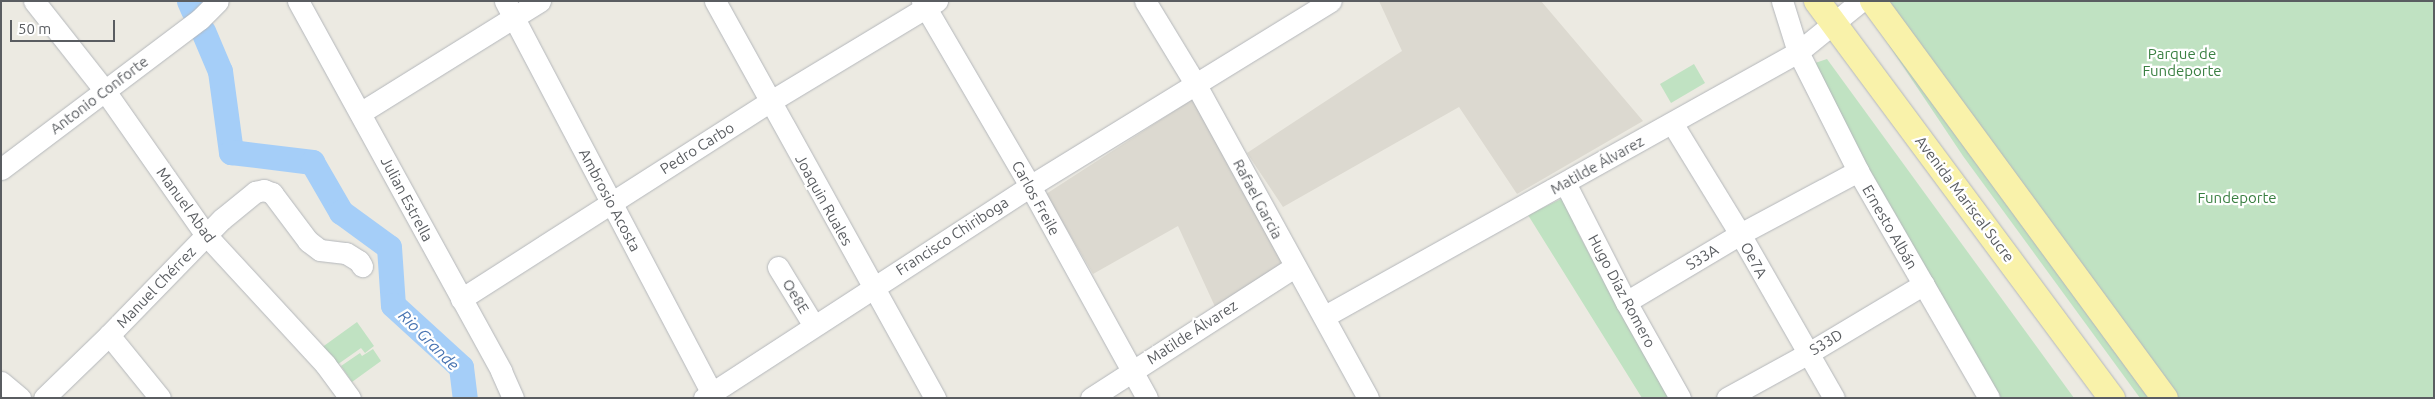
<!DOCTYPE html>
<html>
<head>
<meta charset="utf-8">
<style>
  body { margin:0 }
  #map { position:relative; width:2435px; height:399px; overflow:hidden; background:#eceae2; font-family:Ubuntu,sans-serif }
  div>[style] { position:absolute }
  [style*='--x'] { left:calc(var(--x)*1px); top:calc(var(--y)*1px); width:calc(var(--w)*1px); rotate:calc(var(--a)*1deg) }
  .education>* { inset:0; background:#dcd9d0 }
  .green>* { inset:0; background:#c0e2c2 }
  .river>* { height:25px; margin:-12.5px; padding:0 12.5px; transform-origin:12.5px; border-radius:12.5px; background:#a5cef8 }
  .roads { filter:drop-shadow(0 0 1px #b4b7bb) drop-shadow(0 0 1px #b4b7bb) }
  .minor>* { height:21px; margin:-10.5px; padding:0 10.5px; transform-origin:10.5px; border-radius:10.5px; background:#fff }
  .major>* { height:26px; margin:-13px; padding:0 13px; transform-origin:13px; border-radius:13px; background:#f9f2aa }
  span { translate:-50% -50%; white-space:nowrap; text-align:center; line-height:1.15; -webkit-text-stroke:4.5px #fff; paint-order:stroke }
  .park-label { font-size:15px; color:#3b8043 }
  .street-label { font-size:15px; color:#5a5d61 }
  .water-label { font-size:16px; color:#4773b1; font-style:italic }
  .frame { position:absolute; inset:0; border:2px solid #5a5d61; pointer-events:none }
  .scale { position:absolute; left:10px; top:20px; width:105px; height:22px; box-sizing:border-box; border:2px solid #5a5d61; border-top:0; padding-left:6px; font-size:15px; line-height:18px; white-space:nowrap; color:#5a5d61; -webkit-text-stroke:4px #fff; paint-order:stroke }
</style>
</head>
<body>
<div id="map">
  <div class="education">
    <i style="clip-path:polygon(1379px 1px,1541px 1px,1643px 121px,1517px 194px,1459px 107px,1283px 207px,1247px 153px,1402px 51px)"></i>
    <i style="clip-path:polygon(1202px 93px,1296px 261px,1217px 311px,1178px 226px,1093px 274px,1046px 194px)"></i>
  </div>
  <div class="green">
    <i style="clip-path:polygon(1863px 1px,2434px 1px,2434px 398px,2140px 398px,1963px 156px,1876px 26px)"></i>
    <i style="clip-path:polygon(1827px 59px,2074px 398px,1991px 398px,1806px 66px)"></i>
    <i style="clip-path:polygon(1694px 64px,1705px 83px,1671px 103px,1660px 84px)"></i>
    <i style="clip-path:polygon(1569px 195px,1578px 213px,1576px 229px,1612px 296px,1685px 398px,1642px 398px,1528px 215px)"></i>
    <i style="clip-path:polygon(357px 322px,374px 346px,365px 353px,361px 348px,334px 367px,321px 348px)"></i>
    <i style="clip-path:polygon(373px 349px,381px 361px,352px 382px,341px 366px,360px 353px,362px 356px)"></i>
  </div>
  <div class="river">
    <i style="--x:189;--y:1;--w:10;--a:66"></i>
    <i style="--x:203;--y:31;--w:43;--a:67"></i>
    <i style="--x:220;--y:71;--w:82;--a:82.3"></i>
    <i style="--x:231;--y:152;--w:82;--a:7"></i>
    <i style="--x:312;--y:162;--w:58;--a:59.9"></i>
    <i style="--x:341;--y:212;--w:59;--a:36.1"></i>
    <i style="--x:389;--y:247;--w:58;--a:86.1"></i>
    <i style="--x:393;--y:305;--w:92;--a:42.4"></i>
    <i style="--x:461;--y:367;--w:31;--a:83"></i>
  </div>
  <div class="roads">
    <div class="minor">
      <i style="--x:34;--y:1;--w:115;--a:51.7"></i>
      <i style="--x:105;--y:91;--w:176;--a:55"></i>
      <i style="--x:206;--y:235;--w:176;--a:47.3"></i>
      <i style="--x:325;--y:364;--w:42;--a:53.7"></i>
      <i style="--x:298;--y:1;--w:422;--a:61.2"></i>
      <i style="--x:501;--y:371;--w:30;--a:66"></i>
      <i style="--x:505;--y:1;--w:449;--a:62.2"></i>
      <i style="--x:715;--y:1;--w:454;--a:61"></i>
      <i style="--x:922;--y:1;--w:214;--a:59.7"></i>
      <i style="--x:1030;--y:186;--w:242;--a:61.1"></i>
      <i style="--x:1145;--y:1;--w:98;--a:58.7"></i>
      <i style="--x:1196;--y:85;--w:357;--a:61.2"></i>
      <i style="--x:1782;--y:1;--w:53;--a:72.6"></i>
      <i style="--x:1798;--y:52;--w:133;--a:63.2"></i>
      <i style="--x:1858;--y:171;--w:262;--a:60"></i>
      <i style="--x:360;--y:113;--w:212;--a:-31.9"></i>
      <i style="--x:1672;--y:123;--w:130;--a:58.5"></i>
      <i style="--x:1740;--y:234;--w:189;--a:60.2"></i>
      <i style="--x:1;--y:169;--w:249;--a:-37"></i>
      <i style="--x:200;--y:19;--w:25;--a:-45"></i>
      <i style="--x:1565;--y:183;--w:134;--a:62.9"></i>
      <i style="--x:1626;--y:302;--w:110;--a:60.6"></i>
      <i style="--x:778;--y:267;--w:69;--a:58.6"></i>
      <i style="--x:461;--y:299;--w:368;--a:-32.6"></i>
      <i style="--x:771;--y:101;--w:194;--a:-31.1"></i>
      <i style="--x:1626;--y:302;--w:133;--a:-30.8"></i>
      <i style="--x:1740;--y:234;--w:134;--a:-28.1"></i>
      <i style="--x:1325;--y:316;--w:542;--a:-29.17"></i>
      <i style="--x:1798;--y:52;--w:81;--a:-39"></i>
      <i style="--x:109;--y:335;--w:81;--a:51"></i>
      <i style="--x:1;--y:382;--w:25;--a:40"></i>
      <i style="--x:44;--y:398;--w:91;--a:-44.1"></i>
      <i style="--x:109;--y:335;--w:162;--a:-45.8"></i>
      <i style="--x:222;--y:219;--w:43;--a:-39.3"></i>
      <i style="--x:255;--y:192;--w:9;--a:-13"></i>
      <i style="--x:264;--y:190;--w:9;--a:21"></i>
      <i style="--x:272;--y:193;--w:60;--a:53.1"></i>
      <i style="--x:308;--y:241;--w:15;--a:37"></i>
      <i style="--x:320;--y:250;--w:26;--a:7"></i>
      <i style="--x:346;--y:253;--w:15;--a:32"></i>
      <i style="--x:359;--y:261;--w:6;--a:59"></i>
      <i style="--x:704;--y:398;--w:389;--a:-33"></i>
      <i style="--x:1030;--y:186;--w:353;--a:-31.6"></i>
      <i style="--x:1091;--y:398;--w:242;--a:-32.8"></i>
      <i style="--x:1727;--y:398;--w:91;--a:-28.8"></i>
      <i style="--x:1807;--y:354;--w:136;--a:-30.9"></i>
    </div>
    <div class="major">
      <i style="--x:1817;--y:1;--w:495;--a:53.4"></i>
      <i style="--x:1873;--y:1;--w:493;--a:53.7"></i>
    </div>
  </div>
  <div class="park-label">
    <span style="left:2182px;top:62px">Parque de<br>Fundeporte</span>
    <span style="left:2237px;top:198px">Fundeporte</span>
  </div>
  <div class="street-label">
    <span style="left:99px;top:95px;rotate:-37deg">Antonio Conforte</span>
    <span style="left:697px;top:148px;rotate:-32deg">Pedro Carbo</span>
    <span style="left:1597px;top:165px;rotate:-29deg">Matilde Álvarez</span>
    <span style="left:1036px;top:198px;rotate:61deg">Carlos Freile</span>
    <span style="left:407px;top:199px;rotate:62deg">Julian Estrella</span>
    <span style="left:1258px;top:199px;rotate:62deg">Rafael Garcia</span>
    <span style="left:1965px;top:199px;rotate:53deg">Avenida Mariscal Sucre</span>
    <span style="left:610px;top:200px;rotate:62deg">Ambrosio Acosta</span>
    <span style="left:824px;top:200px;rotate:61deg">Joaquin Ruales</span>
    <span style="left:186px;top:205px;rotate:54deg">Manuel Abad</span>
    <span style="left:1890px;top:227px;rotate:60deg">Ernesto Albán</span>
    <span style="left:952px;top:236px;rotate:-33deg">Francisco Chiriboga</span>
    <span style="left:1702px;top:257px;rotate:-31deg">S33A</span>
    <span style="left:1754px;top:260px;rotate:61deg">Oe7A</span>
    <span style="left:156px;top:287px;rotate:-46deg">Manuel Chérrez</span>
    <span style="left:1622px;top:291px;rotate:62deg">Hugo Díaz Romero</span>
    <span style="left:796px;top:296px;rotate:59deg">Oe8E</span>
    <span style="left:1192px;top:332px;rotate:-33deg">Matilde Álvarez</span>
    <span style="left:1826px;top:342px;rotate:-31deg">S33D</span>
  </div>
  <div class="water-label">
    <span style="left:429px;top:340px;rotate:45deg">Rio Grande</span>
  </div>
  <div class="frame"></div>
  <div class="scale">50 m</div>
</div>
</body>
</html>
